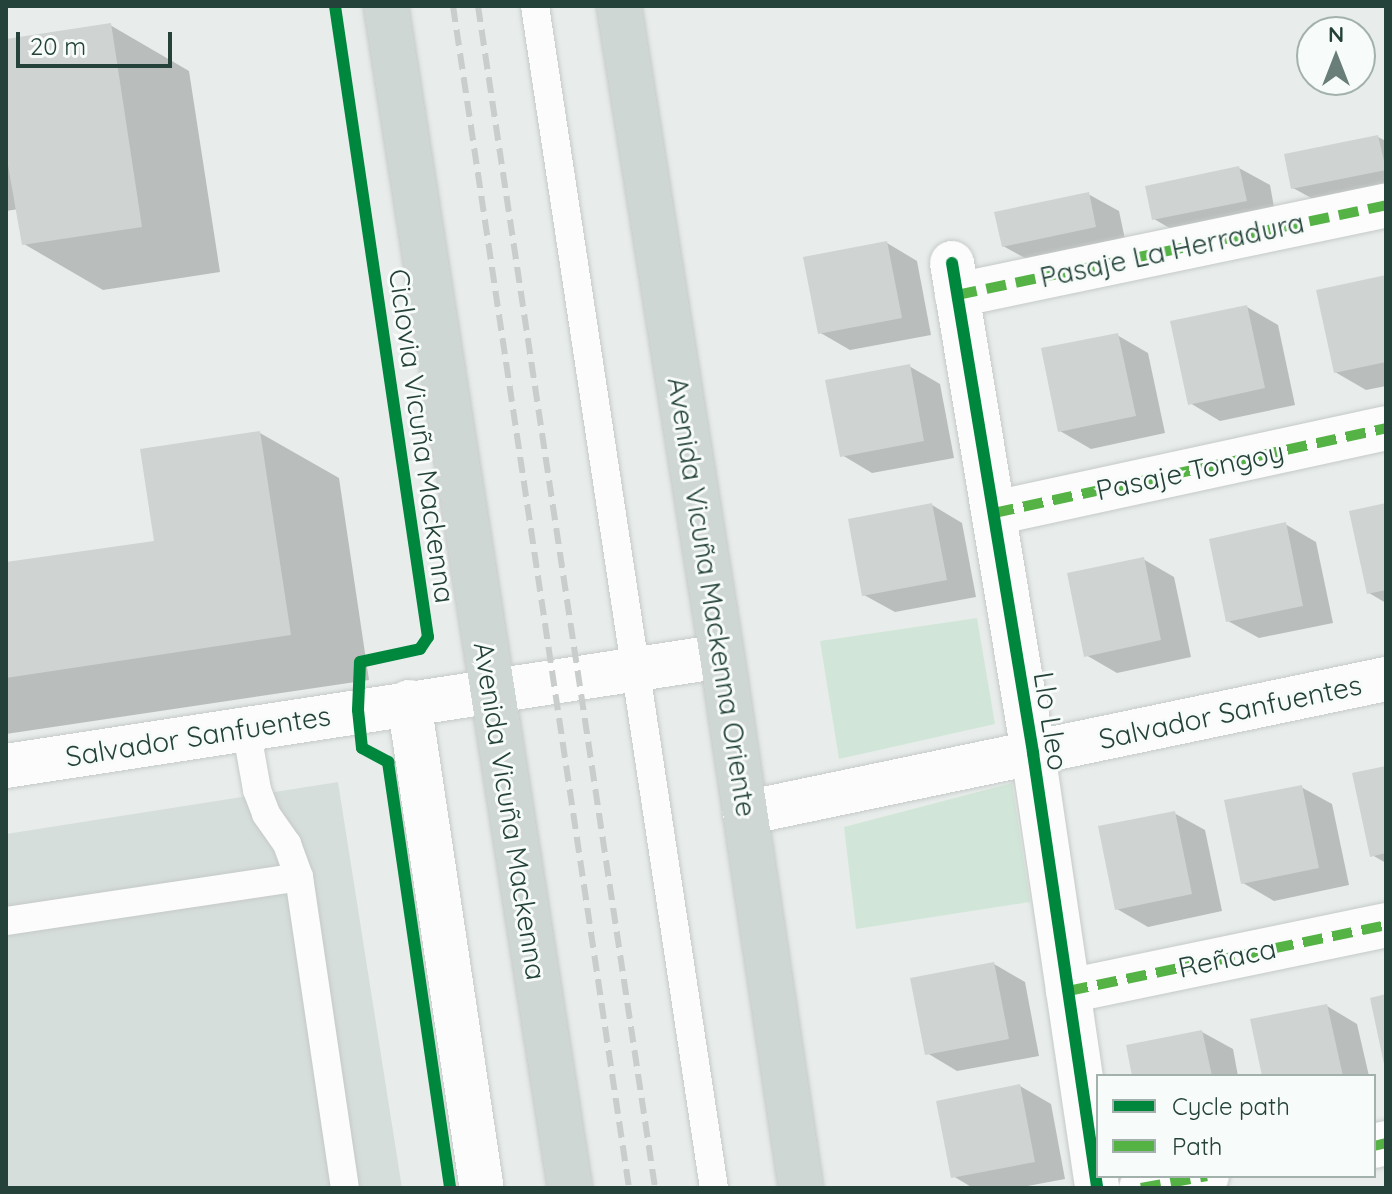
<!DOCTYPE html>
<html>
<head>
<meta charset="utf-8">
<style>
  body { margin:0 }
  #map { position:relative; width:1392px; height:1194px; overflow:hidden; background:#e8edeb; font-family:Quicksand,sans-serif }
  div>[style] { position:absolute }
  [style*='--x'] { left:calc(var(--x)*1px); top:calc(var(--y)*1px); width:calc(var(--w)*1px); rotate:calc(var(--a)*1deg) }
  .built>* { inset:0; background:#d6dedb }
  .green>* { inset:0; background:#d1e6d8 }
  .shadow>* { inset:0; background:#0003 }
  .building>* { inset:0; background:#cfd4d2 }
  .roads { filter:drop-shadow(0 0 2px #c5cac8) drop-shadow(0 0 2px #c5cac8) }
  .service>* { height:28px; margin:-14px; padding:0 14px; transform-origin:14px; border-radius:14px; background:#fcfcfc }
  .minor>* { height:44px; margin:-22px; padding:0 22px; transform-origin:22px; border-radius:22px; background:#fcfcfc }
  .tertiary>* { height:44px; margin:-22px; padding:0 22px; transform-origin:22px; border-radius:22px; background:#fcfcfc }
  .primary>* { height:44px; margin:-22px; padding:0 22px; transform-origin:22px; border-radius:22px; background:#cfd7d5 }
  .rail>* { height:6px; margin-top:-3px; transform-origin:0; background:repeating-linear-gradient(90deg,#c9cdcc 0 16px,transparent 0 24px) }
  .quiet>* { height:10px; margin-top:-5px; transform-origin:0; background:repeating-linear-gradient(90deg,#55b346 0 20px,transparent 0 30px) }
  .cycleway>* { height:12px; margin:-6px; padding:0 6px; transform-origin:6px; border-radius:6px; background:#00873e }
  span { translate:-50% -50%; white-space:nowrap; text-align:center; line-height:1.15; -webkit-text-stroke:6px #f7fbf9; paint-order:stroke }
  .street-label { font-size:28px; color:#24423a }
  .frame { position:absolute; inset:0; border:8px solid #24423a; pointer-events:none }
  .legend { position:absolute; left:1096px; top:1074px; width:280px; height:104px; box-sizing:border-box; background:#f7fbf9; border:2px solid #a3b1ad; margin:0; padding:10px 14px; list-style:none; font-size:24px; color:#24423a }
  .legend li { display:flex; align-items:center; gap:16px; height:40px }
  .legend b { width:40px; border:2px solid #a3b1ad }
  .north { position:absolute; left:1296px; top:16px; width:80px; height:80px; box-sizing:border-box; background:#f7fbf9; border:2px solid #a3b1ad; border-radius:50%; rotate:0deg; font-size:22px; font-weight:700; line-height:32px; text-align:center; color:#24423a }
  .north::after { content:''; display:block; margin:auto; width:28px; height:36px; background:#697e78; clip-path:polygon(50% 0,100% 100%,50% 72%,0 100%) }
  .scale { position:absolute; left:16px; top:32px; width:156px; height:36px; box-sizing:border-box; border:4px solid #24423a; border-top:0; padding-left:10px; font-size:24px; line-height:28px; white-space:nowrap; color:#24423a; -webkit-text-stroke:6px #f7fbf9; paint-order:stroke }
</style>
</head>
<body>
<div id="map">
  <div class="built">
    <i style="clip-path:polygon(338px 782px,402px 1188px,6px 1188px,6px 834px)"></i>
  </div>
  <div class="green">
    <i style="clip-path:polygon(977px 618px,995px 724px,839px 759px,820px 641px)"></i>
    <i style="clip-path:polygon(1012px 783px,1030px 902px,856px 929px,844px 827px)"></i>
  </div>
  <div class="shadow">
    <i style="clip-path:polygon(110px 25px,189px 71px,220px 272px,103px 290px,24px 244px,19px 209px,6px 211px,6px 41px)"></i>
    <i style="clip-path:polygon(1378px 137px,1386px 141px,1386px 193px,1324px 205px,1293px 188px)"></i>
    <i style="clip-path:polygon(1239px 168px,1270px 185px,1276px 218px,1185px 237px,1154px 219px)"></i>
    <i style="clip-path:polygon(1088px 194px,1119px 211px,1126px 244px,1034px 263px,1003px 246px)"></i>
    <i style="clip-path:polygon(887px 243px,917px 261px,931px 335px,850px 350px,819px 332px)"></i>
    <i style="clip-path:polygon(1386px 277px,1386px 386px,1366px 390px,1335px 372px)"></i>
    <i style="clip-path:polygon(1247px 307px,1278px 325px,1295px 405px,1220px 421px,1190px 403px)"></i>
    <i style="clip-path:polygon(1117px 335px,1148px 353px,1165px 433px,1091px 449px,1060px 431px)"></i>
    <i style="clip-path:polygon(909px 366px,940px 384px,954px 458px,872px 473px,842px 455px)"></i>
    <i style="clip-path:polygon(260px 433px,339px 478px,369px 680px,6px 734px,6px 565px,157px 542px)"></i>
    <i style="clip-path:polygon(932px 505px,962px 523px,976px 597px,895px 612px,864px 595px)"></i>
    <i style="clip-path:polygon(1386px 505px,1386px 603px,1369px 593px)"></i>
    <i style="clip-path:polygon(1285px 524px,1316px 542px,1333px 623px,1259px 638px,1228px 621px)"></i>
    <i style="clip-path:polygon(1143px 559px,1174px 577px,1191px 657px,1117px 673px,1086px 655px)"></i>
    <i style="clip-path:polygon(1386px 768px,1386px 863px,1372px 855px)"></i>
    <i style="clip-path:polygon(1301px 787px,1332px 804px,1349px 885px,1274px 901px,1243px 883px)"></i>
    <i style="clip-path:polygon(1174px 813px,1205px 830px,1222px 911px,1148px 927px,1117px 909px)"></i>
    <i style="clip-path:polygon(994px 964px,1025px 982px,1039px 1056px,957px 1071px,927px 1053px)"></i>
    <i style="clip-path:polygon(1327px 1006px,1357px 1024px,1369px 1076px,1264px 1076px)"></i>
    <i style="clip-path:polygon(1202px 1032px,1233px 1049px,1238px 1076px,1134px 1076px)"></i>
    <i style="clip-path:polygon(1020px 1086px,1051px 1104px,1065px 1179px,1017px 1188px,973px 1188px,953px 1176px)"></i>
  </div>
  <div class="building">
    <i style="clip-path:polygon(111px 23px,142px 227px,22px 245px,6px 154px,6px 39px)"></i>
    <i style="clip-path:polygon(1378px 135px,1386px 170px,1291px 189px,1284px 154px)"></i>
    <i style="clip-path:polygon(1239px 166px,1247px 201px,1152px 220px,1145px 186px)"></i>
    <i style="clip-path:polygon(1089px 192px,1096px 227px,1002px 247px,994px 212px)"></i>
    <i style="clip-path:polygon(887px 241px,902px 318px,818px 334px,803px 257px)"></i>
    <i style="clip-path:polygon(1386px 275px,1386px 362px,1334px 373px,1316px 290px)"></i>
    <i style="clip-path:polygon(1247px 305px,1265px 388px,1188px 405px,1170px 321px)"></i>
    <i style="clip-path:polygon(1118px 333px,1136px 416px,1058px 432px,1041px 348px)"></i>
    <i style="clip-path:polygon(910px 364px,924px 441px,840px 457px,825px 380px)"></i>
    <i style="clip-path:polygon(260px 431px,291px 635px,6px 678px,6px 562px,154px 541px,140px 449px)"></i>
    <i style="clip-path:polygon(932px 503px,947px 580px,862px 596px,848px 519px)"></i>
    <i style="clip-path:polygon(1386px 503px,1386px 590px,1367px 594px,1349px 511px)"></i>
    <i style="clip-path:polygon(1286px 522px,1303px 606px,1226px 622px,1209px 539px)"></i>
    <i style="clip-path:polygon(1144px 557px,1161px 640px,1084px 657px,1067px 573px)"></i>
    <i style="clip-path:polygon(1386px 766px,1386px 853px,1370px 857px,1352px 773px)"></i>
    <i style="clip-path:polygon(1302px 785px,1319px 868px,1241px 884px,1224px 800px)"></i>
    <i style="clip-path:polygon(1175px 811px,1192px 894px,1115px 910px,1098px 826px)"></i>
    <i style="clip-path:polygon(994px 962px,1009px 1039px,925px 1055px,910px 978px)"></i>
    <i style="clip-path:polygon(1386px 994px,1386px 1069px,1385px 1069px,1370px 998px)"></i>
    <i style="clip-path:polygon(1327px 1004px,1343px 1076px,1262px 1076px,1250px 1019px)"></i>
    <i style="clip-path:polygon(1202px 1030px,1212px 1076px,1132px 1076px,1126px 1045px)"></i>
    <i style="clip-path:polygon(1020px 1084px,1035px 1162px,951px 1178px,936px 1101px)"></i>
  </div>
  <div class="roads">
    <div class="service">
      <i style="--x:535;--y:6;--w:1195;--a:81.39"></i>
      <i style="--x:246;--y:728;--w:63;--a:79.9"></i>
      <i style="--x:257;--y:790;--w:26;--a:69"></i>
      <i style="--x:266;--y:814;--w:37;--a:55"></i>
      <i style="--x:287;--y:844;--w:35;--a:70"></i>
      <i style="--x:299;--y:877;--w:314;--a:81.6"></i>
      <i style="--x:6;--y:921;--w:296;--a:-8.5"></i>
    </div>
    <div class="minor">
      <i style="--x:952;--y:263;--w:497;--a:80.6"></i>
      <i style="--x:1033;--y:753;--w:440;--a:81.6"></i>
      <i style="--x:957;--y:295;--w:438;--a:-11.8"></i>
      <i style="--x:994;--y:513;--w:401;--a:-12.2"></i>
      <i style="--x:745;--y:813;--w:655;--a:-11.81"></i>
      <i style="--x:1068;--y:991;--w:325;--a:-11.7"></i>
      <i style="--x:1374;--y:1146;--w:12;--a:-14"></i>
      <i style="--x:1141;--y:1188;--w:67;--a:-10.3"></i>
    </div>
    <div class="tertiary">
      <i style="--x:409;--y:702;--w:491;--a:81.5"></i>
      <i style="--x:6;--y:766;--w:724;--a:-8.73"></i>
    </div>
    <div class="primary">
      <i style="--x:386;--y:6;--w:1196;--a:81.15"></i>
      <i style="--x:619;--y:6;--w:658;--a:81"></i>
      <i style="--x:722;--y:656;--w:538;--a:81.55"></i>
    </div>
  </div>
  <div class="rail">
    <i style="--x:453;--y:6;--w:1195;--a:81.53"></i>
    <i style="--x:478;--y:6;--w:1195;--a:81.48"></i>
  </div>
  <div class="quiet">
    <i style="--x:957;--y:295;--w:438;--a:-11.8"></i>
    <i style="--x:994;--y:513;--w:401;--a:-12.2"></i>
    <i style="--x:1068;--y:991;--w:325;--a:-11.7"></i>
    <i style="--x:1374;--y:1146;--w:12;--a:-14"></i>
    <i style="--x:1141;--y:1188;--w:67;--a:-10.3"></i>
  </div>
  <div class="cycleway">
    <i style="--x:335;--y:6;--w:638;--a:81.62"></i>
    <i style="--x:428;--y:637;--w:14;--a:124"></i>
    <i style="--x:420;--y:649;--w:61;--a:167.8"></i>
    <i style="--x:360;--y:662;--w:48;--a:92.4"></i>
    <i style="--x:358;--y:710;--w:38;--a:84"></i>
    <i style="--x:362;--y:748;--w:30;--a:28"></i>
    <i style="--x:388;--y:762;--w:430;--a:81.7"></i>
    <i style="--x:952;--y:263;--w:497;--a:80.6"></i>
    <i style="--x:1033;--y:753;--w:440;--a:81.6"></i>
  </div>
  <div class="street-label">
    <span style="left:1172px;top:250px;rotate:-12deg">Pasaje La Herradura</span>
    <span style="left:422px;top:436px;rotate:82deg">Ciclovia Vicuña Mackenna</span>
    <span style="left:1190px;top:471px;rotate:-12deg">Pasaje Tongoy</span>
    <span style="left:712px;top:597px;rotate:81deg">Avenida Vicuña Mackenna Oriente</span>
    <span style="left:1230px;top:712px;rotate:-12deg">Salvador Sanfuentes</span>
    <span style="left:1051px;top:721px;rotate:81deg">Llo Lleo</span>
    <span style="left:198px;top:736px;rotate:-9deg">Salvador Sanfuentes</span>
    <span style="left:510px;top:811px;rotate:81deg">Avenida Vicuña Mackenna</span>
    <span style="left:1227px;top:958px;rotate:-12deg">Reñaca</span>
  </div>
  <div class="frame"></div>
  <ul class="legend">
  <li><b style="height:10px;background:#00873e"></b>Cycle path</li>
  <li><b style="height:10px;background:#55b346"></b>Path</li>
  </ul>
  <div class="north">N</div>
  <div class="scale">20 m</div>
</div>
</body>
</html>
